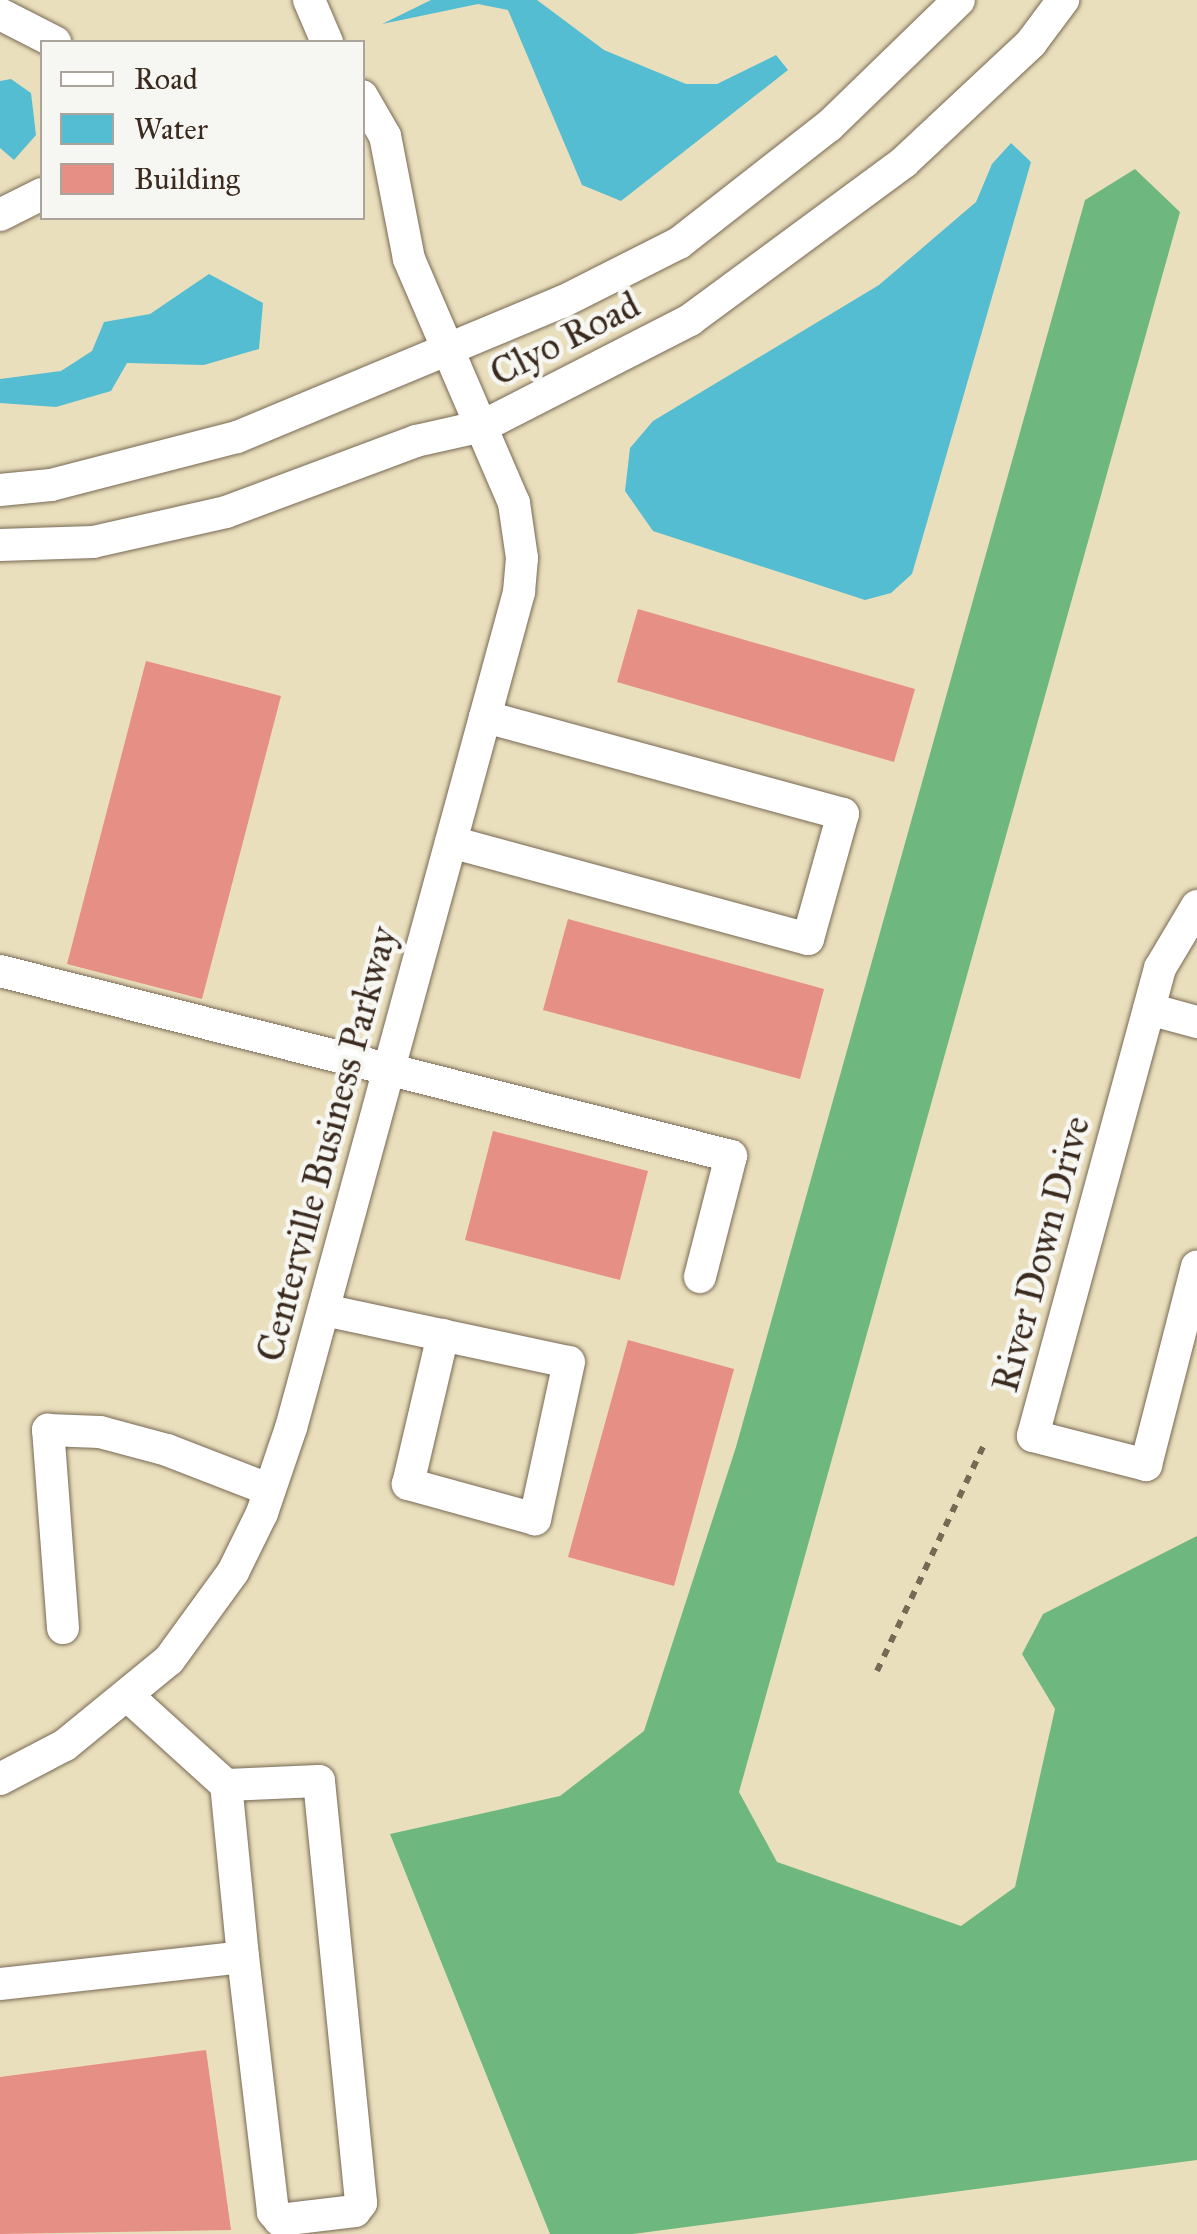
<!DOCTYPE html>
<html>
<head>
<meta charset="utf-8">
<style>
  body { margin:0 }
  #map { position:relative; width:1197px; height:2234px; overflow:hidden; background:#eadfbc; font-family:"IM FELL Great Primer",serif }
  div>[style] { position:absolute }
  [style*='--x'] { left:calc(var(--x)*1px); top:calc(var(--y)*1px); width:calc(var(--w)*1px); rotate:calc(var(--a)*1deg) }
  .forest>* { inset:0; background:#6eb87f }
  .water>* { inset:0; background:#54bdd1 }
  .building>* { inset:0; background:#e68f84 }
  .path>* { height:6px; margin-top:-3px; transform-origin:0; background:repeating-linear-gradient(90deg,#786955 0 8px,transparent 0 16px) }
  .roads { filter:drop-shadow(0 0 2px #786955) drop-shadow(0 0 2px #786955) }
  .minor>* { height:32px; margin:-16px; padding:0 16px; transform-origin:16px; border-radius:16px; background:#fff }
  span { translate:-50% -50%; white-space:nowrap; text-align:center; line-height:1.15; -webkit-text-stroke:9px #f6f6f2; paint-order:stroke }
  .street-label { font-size:38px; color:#3b2a1e }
  .legend { position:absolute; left:40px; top:40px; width:325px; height:180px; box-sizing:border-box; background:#f6f6f2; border:2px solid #aba49d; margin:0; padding:12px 18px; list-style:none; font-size:30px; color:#3b2a1e }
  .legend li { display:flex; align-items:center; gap:20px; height:50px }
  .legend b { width:50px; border:2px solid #aba49d }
</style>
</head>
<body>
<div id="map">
  <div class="forest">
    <i style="clip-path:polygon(1135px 169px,1180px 212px,739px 1792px,777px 1862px,961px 1926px,1015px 1887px,1055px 1709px,1022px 1654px,1043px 1614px,1197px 1536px,1197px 2160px,633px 2234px,550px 2234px,390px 1834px,560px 1796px,644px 1731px,736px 1447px,1085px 200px)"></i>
  </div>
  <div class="water">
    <i style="clip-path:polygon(431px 0,537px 0,604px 50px,686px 84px,717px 84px,776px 55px,788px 70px,621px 201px,582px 185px,508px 10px,478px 4px,382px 24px)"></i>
    <i style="clip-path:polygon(11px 79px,31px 93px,36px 135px,14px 160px,0 148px,0 81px)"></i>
    <i style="clip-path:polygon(1011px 143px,1031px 162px,912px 574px,891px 593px,865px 600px,653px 531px,625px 491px,630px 448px,653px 421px,879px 285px,976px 202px,992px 164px)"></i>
    <i style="clip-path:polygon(209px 274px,263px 303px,259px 349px,204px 365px,127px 363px,111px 391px,56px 407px,0 403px,0 379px,61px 371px,92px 351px,104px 322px,150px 314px)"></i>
  </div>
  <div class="building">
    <i style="clip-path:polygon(638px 609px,915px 689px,894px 762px,617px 682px)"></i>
    <i style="clip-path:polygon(146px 661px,281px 696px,202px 999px,67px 964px)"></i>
    <i style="clip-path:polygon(568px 919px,824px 989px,800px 1079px,543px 1010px)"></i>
    <i style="clip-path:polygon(493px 1131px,648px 1171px,620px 1280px,465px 1240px)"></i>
    <i style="clip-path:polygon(628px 1340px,734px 1369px,674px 1586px,568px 1557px)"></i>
    <i style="clip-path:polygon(206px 2050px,231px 2230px,0 2234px,0 2077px)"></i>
  </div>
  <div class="path">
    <i style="--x:877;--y:1671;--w:252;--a:-64.7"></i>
  </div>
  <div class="roads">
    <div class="minor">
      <i style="--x:309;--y:0;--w:46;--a:66.8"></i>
      <i style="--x:0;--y:14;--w:62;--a:27"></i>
      <i style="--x:0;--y:215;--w:47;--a:-26.6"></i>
      <i style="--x:0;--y:490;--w:51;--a:-5.6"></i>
      <i style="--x:51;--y:485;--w:192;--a:-14.5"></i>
      <i style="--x:237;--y:437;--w:352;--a:-22.6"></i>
      <i style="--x:562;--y:302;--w:131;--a:-26.8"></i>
      <i style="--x:679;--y:243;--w:190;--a:-38"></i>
      <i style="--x:829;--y:126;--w:181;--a:-44.1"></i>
      <i style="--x:0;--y:545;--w:93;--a:-1.8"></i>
      <i style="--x:93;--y:542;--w:136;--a:-12.7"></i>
      <i style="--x:226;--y:512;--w:203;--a:-20.5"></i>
      <i style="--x:416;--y:441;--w:69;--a:-12.6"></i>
      <i style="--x:483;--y:426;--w:233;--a:-27.1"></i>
      <i style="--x:690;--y:320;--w:266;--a:-36.4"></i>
      <i style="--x:904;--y:162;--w:174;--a:-43.1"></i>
      <i style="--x:1031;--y:43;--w:54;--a:-53.3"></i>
      <i style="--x:451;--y:842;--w:370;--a:15.2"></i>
      <i style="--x:808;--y:939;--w:130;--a:-74.4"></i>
      <i style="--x:843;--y:814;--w:371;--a:-164.8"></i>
      <i style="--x:1197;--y:906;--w:72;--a:120.8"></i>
      <i style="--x:1160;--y:968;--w:485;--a:105.2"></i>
      <i style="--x:1033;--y:1436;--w:117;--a:14.4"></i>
      <i style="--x:1146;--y:1465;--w:205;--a:-75.6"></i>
      <i style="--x:0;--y:971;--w:754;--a:14.2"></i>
      <i style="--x:731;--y:1156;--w:125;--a:104.4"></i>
      <i style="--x:1149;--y:1009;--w:50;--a:15.2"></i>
      <i style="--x:324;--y:1310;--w:250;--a:12"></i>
      <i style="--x:569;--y:1362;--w:161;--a:102.2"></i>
      <i style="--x:535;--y:1519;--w:132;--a:-164.6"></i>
      <i style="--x:408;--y:1484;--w:153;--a:-76.8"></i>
      <i style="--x:63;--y:1628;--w:199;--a:-94.3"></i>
      <i style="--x:48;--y:1430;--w:52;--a:2.2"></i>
      <i style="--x:100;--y:1432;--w:69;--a:15"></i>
      <i style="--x:167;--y:1450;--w:110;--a:21.2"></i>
      <i style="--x:0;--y:1779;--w:73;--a:-27.6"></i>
      <i style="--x:65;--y:1745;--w:134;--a:-39.3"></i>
      <i style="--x:169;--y:1660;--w:109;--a:-54"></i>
      <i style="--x:233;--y:1572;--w:66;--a:-63.8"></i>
      <i style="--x:262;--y:1513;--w:90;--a:-71.2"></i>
      <i style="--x:291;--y:1428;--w:867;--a:-74.74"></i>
      <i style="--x:519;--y:592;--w:34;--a:-85"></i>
      <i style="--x:522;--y:558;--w:56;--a:-98.3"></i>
      <i style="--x:514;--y:503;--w:266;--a:-113.3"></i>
      <i style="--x:409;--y:259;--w:125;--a:-101"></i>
      <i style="--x:385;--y:136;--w:46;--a:-119.9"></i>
      <i style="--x:226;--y:1785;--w:93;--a:-2.5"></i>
      <i style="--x:319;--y:1781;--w:424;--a:84.3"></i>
      <i style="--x:361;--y:2203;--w:10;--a:127"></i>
      <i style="--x:355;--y:2211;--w:76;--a:173.2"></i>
      <i style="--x:280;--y:2220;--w:11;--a:-131"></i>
      <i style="--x:273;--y:2212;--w:257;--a:-96.7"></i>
      <i style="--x:0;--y:1984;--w:244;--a:-6.3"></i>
      <i style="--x:243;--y:1957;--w:173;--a:-95.6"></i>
      <i style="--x:226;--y:1785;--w:131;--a:-137.8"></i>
    </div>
  </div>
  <div class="street-label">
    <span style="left:565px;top:339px;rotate:-27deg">Clyo Road</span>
    <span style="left:327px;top:1144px;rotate:-75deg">Centerville Business Parkway</span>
    <span style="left:1041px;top:1254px;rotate:-75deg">River Down Drive</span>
  </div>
  <ul class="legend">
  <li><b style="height:12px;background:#fff"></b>Road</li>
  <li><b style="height:28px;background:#54bdd1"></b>Water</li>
  <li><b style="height:28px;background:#e68f84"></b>Building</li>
  </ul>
</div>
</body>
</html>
